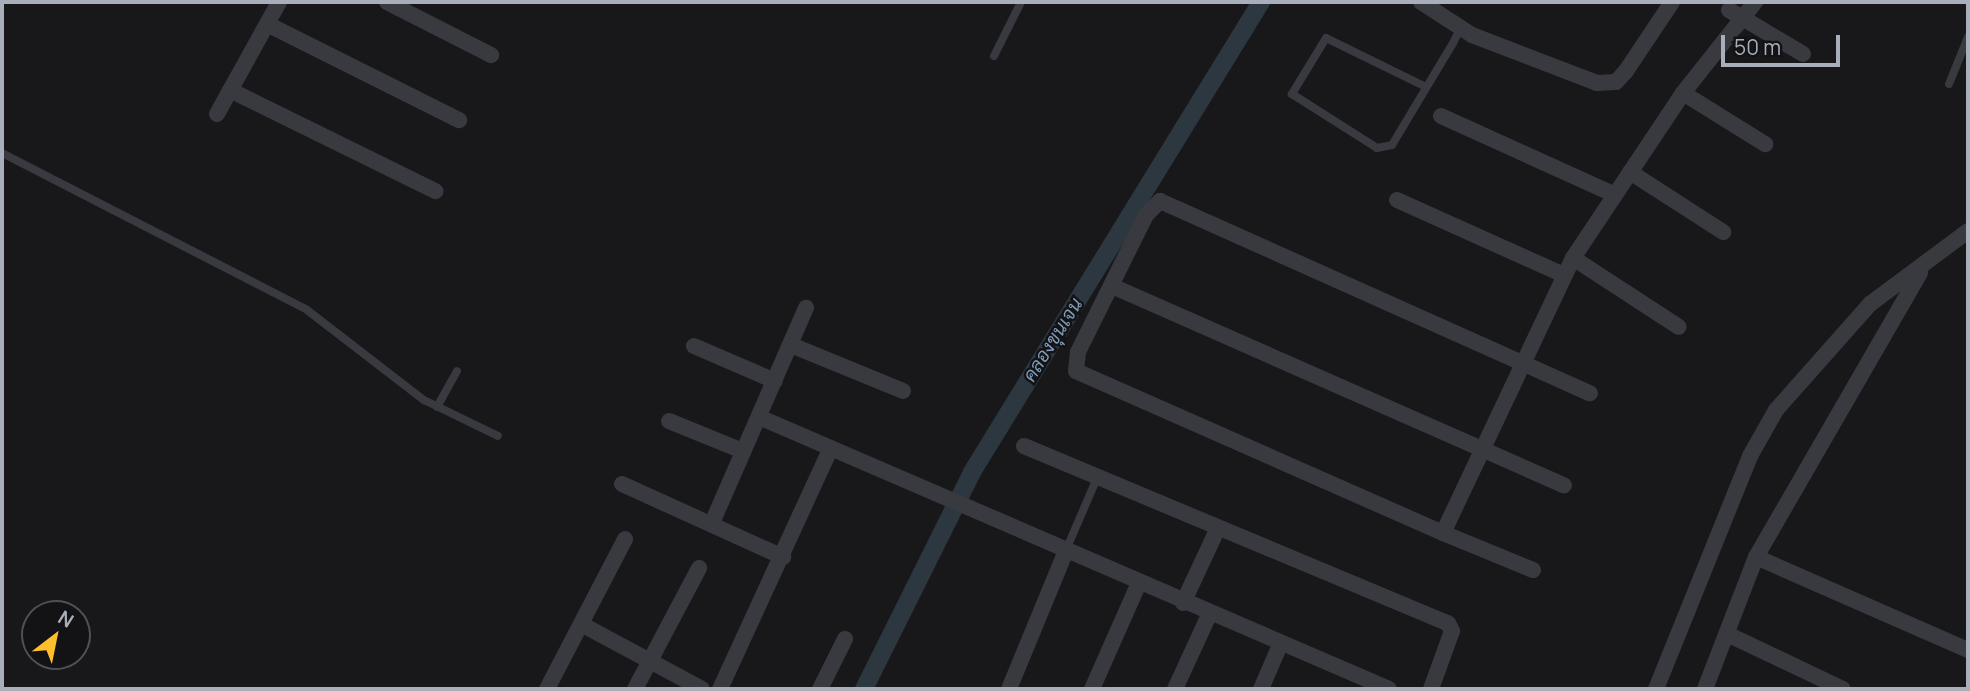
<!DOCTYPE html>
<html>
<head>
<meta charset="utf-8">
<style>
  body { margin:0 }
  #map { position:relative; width:1970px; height:691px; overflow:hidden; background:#18181a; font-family:Manrope,Sarabun,sans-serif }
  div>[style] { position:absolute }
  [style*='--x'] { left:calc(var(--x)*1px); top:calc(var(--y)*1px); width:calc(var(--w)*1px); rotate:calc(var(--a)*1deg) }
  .canal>* { height:18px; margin:-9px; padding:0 9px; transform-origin:9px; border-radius:9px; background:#2d3740 }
  .lane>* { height:8px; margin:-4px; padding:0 4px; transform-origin:4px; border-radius:4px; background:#393a40 }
  .street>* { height:16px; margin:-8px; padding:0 8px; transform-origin:8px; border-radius:8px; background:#393a40 }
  span { translate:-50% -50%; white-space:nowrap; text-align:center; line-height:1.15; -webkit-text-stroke:5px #131316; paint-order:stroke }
  .water-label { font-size:19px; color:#7e9bb8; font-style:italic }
  .frame { position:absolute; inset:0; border:4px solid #a9aebb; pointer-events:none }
  .north { position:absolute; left:21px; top:600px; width:70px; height:70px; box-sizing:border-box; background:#131316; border:2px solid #4f5158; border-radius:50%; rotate:32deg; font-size:19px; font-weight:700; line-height:28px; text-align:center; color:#a9aebb }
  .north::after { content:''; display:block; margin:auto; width:24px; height:32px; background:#ffbe2b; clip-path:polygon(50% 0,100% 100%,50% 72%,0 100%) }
  .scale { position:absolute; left:1721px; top:35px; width:119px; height:32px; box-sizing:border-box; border:4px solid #a9aebb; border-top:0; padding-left:9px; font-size:21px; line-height:24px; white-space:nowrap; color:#a9aebb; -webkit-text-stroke:5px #131316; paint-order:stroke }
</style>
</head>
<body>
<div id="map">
  <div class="canal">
    <i style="--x:864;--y:689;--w:242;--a:-63.5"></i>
    <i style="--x:972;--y:472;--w:552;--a:-58.41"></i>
  </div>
  <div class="lane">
    <i style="--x:994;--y:56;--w:60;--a:-63.4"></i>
    <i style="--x:1949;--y:84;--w:51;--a:-68"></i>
    <i style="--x:1426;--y:87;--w:111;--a:-153.9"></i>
    <i style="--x:1326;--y:38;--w:66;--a:121.3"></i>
    <i style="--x:1292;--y:94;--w:101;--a:32.4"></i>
    <i style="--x:1377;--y:148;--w:15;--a:-11"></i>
    <i style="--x:1392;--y:145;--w:119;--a:-59.1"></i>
    <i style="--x:1453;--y:43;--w:16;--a:-63"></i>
    <i style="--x:2;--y:153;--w:343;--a:27.2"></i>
    <i style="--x:307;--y:310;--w:148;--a:37.6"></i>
    <i style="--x:424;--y:400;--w:82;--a:25.9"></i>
    <i style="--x:437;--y:407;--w:41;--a:-60.9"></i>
    <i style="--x:1066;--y:550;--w:78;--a:-66.7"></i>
  </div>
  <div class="street">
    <i style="--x:387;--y:2;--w:117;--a:27"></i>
    <i style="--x:1421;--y:2;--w:61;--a:32.9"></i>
    <i style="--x:1472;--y:35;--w:134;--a:21"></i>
    <i style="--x:1597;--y:83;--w:19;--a:-3"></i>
    <i style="--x:1616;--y:82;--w:15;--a:-48"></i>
    <i style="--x:1626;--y:71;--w:83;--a:-56.3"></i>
    <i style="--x:1729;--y:10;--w:86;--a:30.7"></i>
    <i style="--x:267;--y:24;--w:215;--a:26.6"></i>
    <i style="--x:230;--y:90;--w:229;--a:26.2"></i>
    <i style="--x:1683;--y:93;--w:97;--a:31.9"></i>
    <i style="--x:217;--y:114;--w:128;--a:-61"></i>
    <i style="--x:1441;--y:116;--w:189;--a:24.4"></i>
    <i style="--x:1630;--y:172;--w:111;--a:32.8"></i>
    <i style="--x:1397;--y:200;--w:183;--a:24.2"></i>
    <i style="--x:1573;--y:258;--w:126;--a:33.1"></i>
    <i style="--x:1112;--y:286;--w:494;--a:23.8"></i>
    <i style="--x:791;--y:345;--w:121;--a:22.3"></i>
    <i style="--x:694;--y:346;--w:88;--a:23.4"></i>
    <i style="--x:759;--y:417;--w:686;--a:23.35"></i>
    <i style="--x:669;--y:421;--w:80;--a:22.1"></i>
    <i style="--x:1024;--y:446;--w:459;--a:22.7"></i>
    <i style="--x:1448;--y:623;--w:9;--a:63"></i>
    <i style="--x:1452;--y:631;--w:62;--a:109.9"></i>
    <i style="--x:622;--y:484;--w:177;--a:24.4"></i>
    <i style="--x:712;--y:523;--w:235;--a:-66.4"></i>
    <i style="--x:1443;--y:533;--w:401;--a:-156.2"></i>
    <i style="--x:1076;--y:371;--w:19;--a:-84"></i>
    <i style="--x:1078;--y:352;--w:153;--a:-63.6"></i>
    <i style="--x:1146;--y:215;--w:20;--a:-45"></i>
    <i style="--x:1160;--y:201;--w:471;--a:24.1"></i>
    <i style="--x:1756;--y:557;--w:232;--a:23.7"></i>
    <i style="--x:1533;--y:570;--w:97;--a:-157.7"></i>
    <i style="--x:1443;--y:533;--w:304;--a:-64.7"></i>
    <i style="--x:1573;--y:258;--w:198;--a:-56.3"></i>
    <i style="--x:1683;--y:93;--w:116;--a:-51.6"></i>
    <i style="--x:1183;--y:603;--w:81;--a:-65"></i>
    <i style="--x:581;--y:624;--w:137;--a:28.2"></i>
    <i style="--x:1727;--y:634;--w:128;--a:25.4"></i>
    <i style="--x:547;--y:689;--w:169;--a:-62.5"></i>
    <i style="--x:635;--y:689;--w:137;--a:-62.1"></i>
    <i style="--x:720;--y:689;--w:265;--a:-65.3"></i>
    <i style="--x:820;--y:689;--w:56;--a:-63.4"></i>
    <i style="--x:1009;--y:689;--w:147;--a:-67.6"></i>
    <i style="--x:1092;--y:689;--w:114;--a:-66.1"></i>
    <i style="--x:1175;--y:689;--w:81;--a:-65.3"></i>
    <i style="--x:1261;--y:689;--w:48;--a:-66.6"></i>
    <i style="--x:1656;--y:689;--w:251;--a:-68"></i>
    <i style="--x:1750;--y:456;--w:53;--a:-60.5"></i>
    <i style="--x:1776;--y:410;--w:142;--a:-48.4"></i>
    <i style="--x:1870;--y:304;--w:122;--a:-36.7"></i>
    <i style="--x:1705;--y:689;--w:142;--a:-68.9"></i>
    <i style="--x:1756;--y:557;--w:328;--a:-60"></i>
  </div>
  <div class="water-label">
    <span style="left:1053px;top:340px;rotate:-58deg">คลองขุนเจน</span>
  </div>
  <div class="frame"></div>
  <div class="north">N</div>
  <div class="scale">50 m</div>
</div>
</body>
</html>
